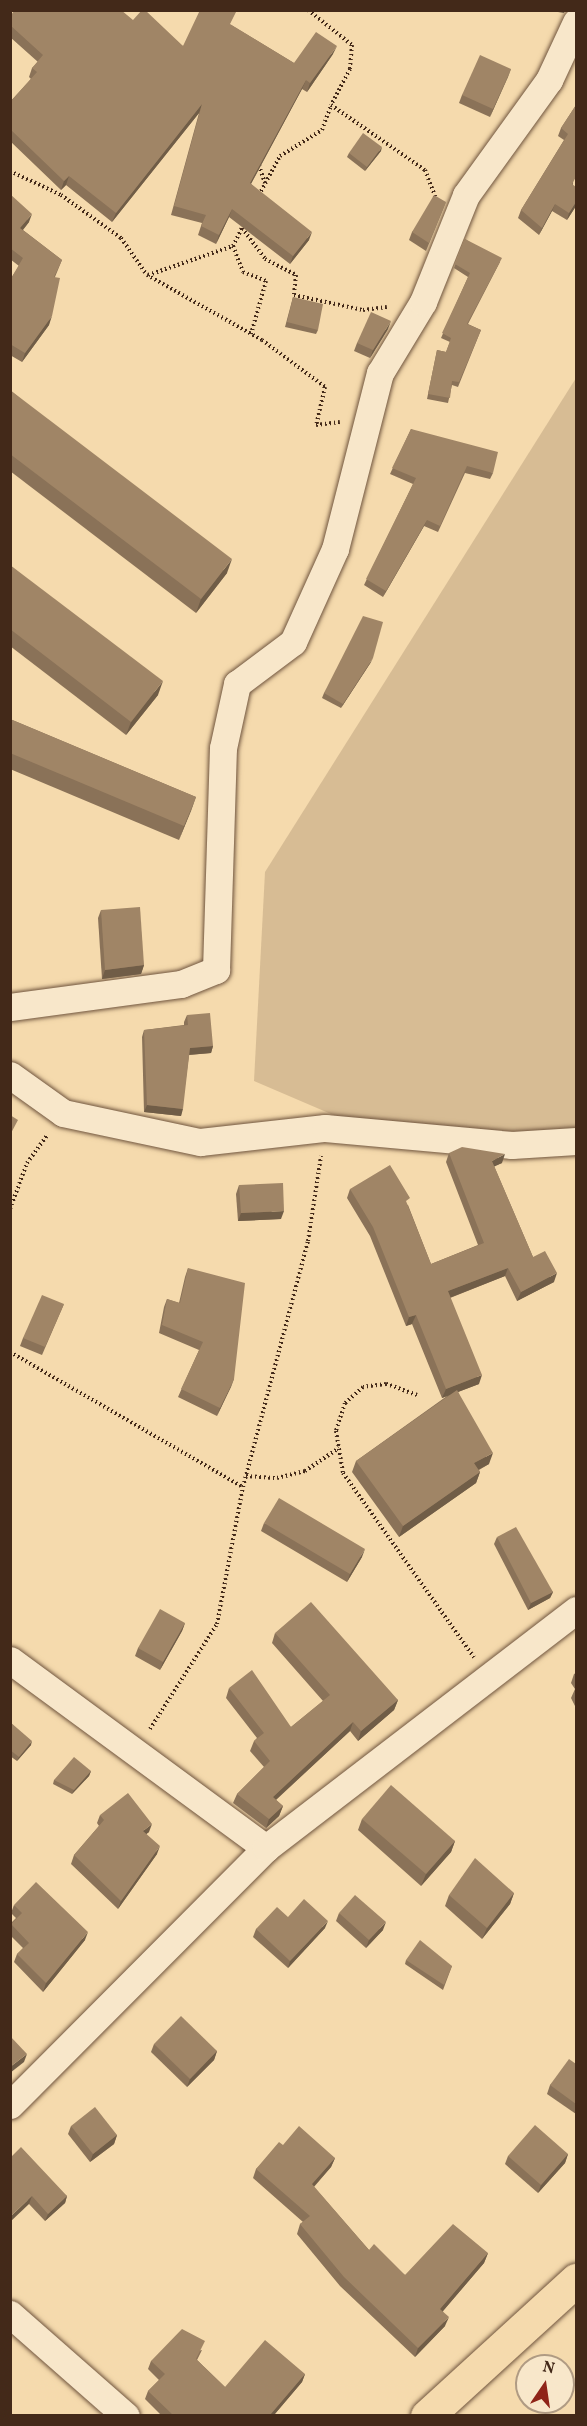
<!DOCTYPE html>
<html>
<head>
<meta charset="utf-8">
<style>
  body { margin:0 }
  #map { position:relative; width:587px; height:2426px; overflow:hidden; background:#f5daad; font-family:Vollkorn,serif }
  div>[style] { position:absolute }
  [style*='--x'] { left:calc(var(--x)*1px); top:calc(var(--y)*1px); width:calc(var(--w)*1px); rotate:calc(var(--a)*1deg) }
  .green>* { inset:0; background:#d7bc94 }
  .path>* { height:4px; margin-top:-2px; transform-origin:0; background:repeating-linear-gradient(90deg,#432919 0 1.5px,transparent 0 4.5px) }
  .roads { filter:drop-shadow(0 0 2px #70553e) drop-shadow(0 0 2px #70553e) }
  .minor>* { height:27px; margin:-13.5px; padding:0 13.5px; transform-origin:13.5px; border-radius:13.5px; background:#f8e7ca }
  .trunk>* { height:33px; margin:-16.5px; padding:0 16.5px; transform-origin:16.5px; border-radius:16.5px; background:#f5daad }
  .wall>* { inset:0; background:#8a7258 }
  .shaded-wall>* { inset:0; background:#705d47 }
  .building>* { inset:0; background:#a08566 }
  span { translate:-50% -50%; white-space:nowrap; text-align:center; line-height:1.15; -webkit-text-stroke:4.5px #f8e7ca; paint-order:stroke }
  .frame { position:absolute; inset:0; border:12px solid #432919; pointer-events:none }
  .north { position:absolute; left:515px; top:2354px; width:60px; height:60px; box-sizing:border-box; background:#f8e7ca; border:2px solid #b09b83; border-radius:50%; rotate:13deg; font-size:16px; font-weight:700; line-height:24px; text-align:center; color:#432919 }
  .north::after { content:''; display:block; margin:auto; width:21px; height:27px; background:#8f2418; clip-path:polygon(50% 0,100% 100%,50% 72%,0 100%) }
</style>
</head>
<body>
<div id="map">
  <div class="green">
    <i style="clip-path:polygon(576px 378px,576px 1129px,394px 1141px,254px 1081px,265px 872px)"></i>
  </div>
  <div class="path">
    <i style="--x:308;--y:10;--w:56;--a:38.5"></i>
    <i style="--x:352;--y:45;--w:24;--a:95"></i>
    <i style="--x:350;--y:69;--w:41;--a:117.8"></i>
    <i style="--x:331;--y:105;--w:114;--a:34.7"></i>
    <i style="--x:425;--y:170;--w:30;--a:69"></i>
    <i style="--x:259;--y:165;--w:19;--a:72"></i>
    <i style="--x:10;--y:171;--w:56;--a:25.2"></i>
    <i style="--x:61;--y:195;--w:74;--a:35.6"></i>
    <i style="--x:121;--y:238;--w:45;--a:54.9"></i>
    <i style="--x:147;--y:275;--w:132;--a:29.5"></i>
    <i style="--x:262;--y:340;--w:79;--a:36.7"></i>
    <i style="--x:325;--y:387;--w:39;--a:103"></i>
    <i style="--x:316;--y:425;--w:24;--a:-7"></i>
    <i style="--x:259;--y:195;--w:44;--a:-61.7"></i>
    <i style="--x:280;--y:156;--w:49;--a:-31.8"></i>
    <i style="--x:322;--y:130;--w:27;--a:-70"></i>
    <i style="--x:242;--y:228;--w:39;--a:53"></i>
    <i style="--x:265;--y:259;--w:35;--a:27"></i>
    <i style="--x:296;--y:275;--w:20;--a:96"></i>
    <i style="--x:294;--y:295;--w:71;--a:12.3"></i>
    <i style="--x:363;--y:310;--w:24;--a:-7"></i>
    <i style="--x:233;--y:246;--w:28;--a:69"></i>
    <i style="--x:243;--y:272;--w:25;--a:21"></i>
    <i style="--x:266;--y:281;--w:55;--a:105.8"></i>
    <i style="--x:148;--y:275;--w:90;--a:-18.8"></i>
    <i style="--x:233;--y:246;--w:25;--a:-64"></i>
    <i style="--x:10;--y:1209;--w:49;--a:-69.7"></i>
    <i style="--x:27;--y:1163;--w:34;--a:-54"></i>
    <i style="--x:10;--y:1352;--w:269;--a:30.1"></i>
    <i style="--x:417;--y:1395;--w:33;--a:-160"></i>
    <i style="--x:386;--y:1384;--w:23;--a:173"></i>
    <i style="--x:363;--y:1387;--w:24;--a:138"></i>
    <i style="--x:345;--y:1403;--w:29;--a:108"></i>
    <i style="--x:336;--y:1431;--w:43;--a:80.5"></i>
    <i style="--x:343;--y:1473;--w:226;--a:54.6"></i>
    <i style="--x:246;--y:1476;--w:31;--a:4"></i>
    <i style="--x:277;--y:1478;--w:29;--a:-14"></i>
    <i style="--x:305;--y:1471;--w:41;--a:-34.1"></i>
    <i style="--x:150;--y:1729;--w:125;--a:-57.5"></i>
    <i style="--x:217;--y:1624;--w:139;--a:-79.3"></i>
    <i style="--x:243;--y:1487;--w:254;--a:-75.2"></i>
    <i style="--x:308;--y:1241;--w:86;--a:-81.3"></i>
  </div>
  <div class="roads">
    <div class="minor">
      <i style="--x:10;--y:1007;--w:173;--a:-7.7"></i>
      <i style="--x:181;--y:984;--w:38;--a:-22"></i>
      <i style="--x:216;--y:970;--w:222;--a:-88.2"></i>
      <i style="--x:223;--y:748;--w:66;--a:-77.7"></i>
      <i style="--x:237;--y:684;--w:70;--a:-36.9"></i>
      <i style="--x:293;--y:642;--w:102;--a:-65.7"></i>
      <i style="--x:335;--y:549;--w:182;--a:-75.7"></i>
      <i style="--x:380;--y:373;--w:83;--a:-58.8"></i>
      <i style="--x:423;--y:302;--w:115;--a:-68.1"></i>
      <i style="--x:466;--y:195;--w:142;--a:-54.2"></i>
      <i style="--x:549;--y:80;--w:64;--a:-65"></i>
      <i style="--x:10;--y:1075;--w:65;--a:35.6"></i>
      <i style="--x:63;--y:1113;--w:140;--a:12"></i>
      <i style="--x:200;--y:1142;--w:126;--a:-6.4"></i>
      <i style="--x:325;--y:1128;--w:188;--a:5.2"></i>
      <i style="--x:512;--y:1145;--w:64;--a:-3.6"></i>
      <i style="--x:10;--y:1660;--w:318;--a:36.3"></i>
      <i style="--x:10;--y:2105;--w:363;--a:-45.1"></i>
      <i style="--x:266;--y:1848;--w:391;--a:-37.5"></i>
      <i style="--x:10;--y:2314;--w:154;--a:41.3"></i>
    </div>
    <div class="trunk">
      <i style="--x:427;--y:2416;--w:202;--a:-42.4"></i>
    </div>
  </div>
  <div class="wall">
    <i style="clip-path:polygon(10px 16px,133px 20px,183px 46px,231px 25px,294px 63px,333px 54px,307px 92px,302px 89px,251px 184px,309px 240px,290px 264px,229px 217px,216px 244px,198px 235px,202px 223px,171px 215px,199px 113px,112px 222px,66px 185px,61px 190px,10px 141px,10px 102px,31px 79px,29px 77px,32px 68px,38px 62px,10px 37px)"></i>
    <i style="clip-path:polygon(511px 69px,490px 117px,459px 103px,462px 95px)"></i>
    <i style="clip-path:polygon(576px 105px,573px 185px,576px 206px,567px 220px,552px 211px,539px 235px,518px 218px,521px 210px,564px 140px,558px 136px,561px 128px)"></i>
    <i style="clip-path:polygon(381px 151px,365px 171px,347px 157px,349px 153px)"></i>
    <i style="clip-path:polygon(10px 194px,29px 222px,23px 230px,62px 260px,55px 277px,49px 325px,22px 362px,10px 355px,10px 280px,19px 266px,10px 259px)"></i>
    <i style="clip-path:polygon(446px 202px,426px 251px,409px 240px,412px 232px)"></i>
    <i style="clip-path:polygon(465px 239px,500px 262px,468px 324px,481px 330px,458px 387px,452px 385px,448px 403px,427px 399px,437px 350px,446px 352px,450px 342px,441px 338px,468px 277px,454px 268px)"></i>
    <i style="clip-path:polygon(293px 297px,318px 330px,316px 334px,285px 327px)"></i>
    <i style="clip-path:polygon(388px 329px,370px 358px,354px 351px,357px 343px)"></i>
    <i style="clip-path:polygon(10px 390px,227px 573px,196px 613px,10px 471px)"></i>
    <i style="clip-path:polygon(411px 429px,493px 473px,490px 479px,465px 473px,438px 532px,424px 526px,383px 597px,364px 585px,413px 484px,390px 474px)"></i>
    <i style="clip-path:polygon(10px 565px,158px 695px,126px 735px,10px 646px)"></i>
    <i style="clip-path:polygon(371px 662px,341px 708px,322px 698px,324px 693px)"></i>
    <i style="clip-path:polygon(10px 719px,196px 797px,179px 840px,10px 769px)"></i>
    <i style="clip-path:polygon(101px 910px,144px 965px,141px 974px,102px 979px,98px 918px)"></i>
    <i style="clip-path:polygon(187px 1015px,213px 1046px,211px 1053px,189px 1055px,181px 1116px,144px 1112px,142px 1037px,144px 1030px,184px 1025px,184px 1022px)"></i>
    <i style="clip-path:polygon(449px 1153px,502px 1163px,494px 1166px,533px 1257px,554px 1282px,517px 1301px,505px 1276px,450px 1298px,479px 1384px,458px 1392px,489px 1464px,479px 1470px,480px 1472px,476px 1483px,399px 1537px,352px 1472px,356px 1461px,447px 1396px,442px 1398px,412px 1324px,406px 1326px,370px 1236px,347px 1198px,350px 1189px,408px 1205px,431px 1264px,478px 1245px,446px 1162px)"></i>
    <i style="clip-path:polygon(239px 1185px,281px 1219px,238px 1221px,236px 1194px)"></i>
    <i style="clip-path:polygon(188px 1268px,234px 1379px,217px 1416px,178px 1397px,199px 1350px,159px 1333px,164px 1307px,167px 1299px,179px 1303px,185px 1277px)"></i>
    <i style="clip-path:polygon(64px 1304px,42px 1355px,20px 1346px,23px 1338px)"></i>
    <i style="clip-path:polygon(264px 1523px,362px 1557px,347px 1582px,261px 1531px)"></i>
    <i style="clip-path:polygon(497px 1537px,553px 1592px,550px 1598px,528px 1610px,494px 1544px)"></i>
    <i style="clip-path:polygon(185px 1623px,182px 1631px,160px 1670px,135px 1656px,138px 1648px)"></i>
    <i style="clip-path:polygon(275px 1633px,398px 1700px,394px 1710px,358px 1741px,350px 1731px,276px 1800px,283px 1806px,279px 1816px,266px 1828px,233px 1803px,237px 1794px,264px 1767px,250px 1751px,254px 1741px,257px 1738px,226px 1698px,229px 1688px,291px 1727px,323px 1701px,272px 1643px)"></i>
    <i style="clip-path:polygon(576px 1673px,576px 1708px,571px 1698px,575px 1689px,571px 1683px,574px 1674px)"></i>
    <i style="clip-path:polygon(10px 1722px,31px 1745px,17px 1761px,10px 1756px)"></i>
    <i style="clip-path:polygon(91px 1771px,89px 1776px,72px 1794px,53px 1784px,54px 1780px)"></i>
    <i style="clip-path:polygon(100px 1815px,149px 1832px,146px 1834px,157px 1854px,118px 1909px,71px 1864px,74px 1855px,99px 1826px,97px 1823px)"></i>
    <i style="clip-path:polygon(362px 1819px,455px 1841px,451px 1852px,421px 1886px,358px 1830px)"></i>
    <i style="clip-path:polygon(514px 1893px,510px 1904px,482px 1939px,445px 1906px,449px 1895px)"></i>
    <i style="clip-path:polygon(14px 1905px,85px 1940px,43px 1992px,14px 1962px,17px 1954px,23px 1948px,10px 1935px,10px 1924px,16px 1918px,11px 1913px)"></i>
    <i style="clip-path:polygon(339px 1913px,383px 1930px,366px 1948px,336px 1921px)"></i>
    <i style="clip-path:polygon(288px 1917px,325px 1928px,288px 1968px,253px 1937px,256px 1929px)"></i>
    <i style="clip-path:polygon(406px 1960px,452px 1966px,443px 1990px,405px 1964px)"></i>
    <i style="clip-path:polygon(154px 2044px,217px 2051px,214px 2060px,187px 2087px,151px 2052px)"></i>
    <i style="clip-path:polygon(576px 2064px,576px 2114px,547px 2094px,550px 2085px)"></i>
    <i style="clip-path:polygon(71px 2126px,117px 2135px,114px 2144px,90px 2162px,68px 2134px)"></i>
    <i style="clip-path:polygon(283px 2145px,335px 2158px,331px 2167px,314px 2187px,369px 2250px,405px 2275px,488px 2253px,484px 2263px,443px 2311px,445px 2326px,415px 2357px,340px 2286px,297px 2234px,300px 2224px,303px 2222px,253px 2178px,256px 2169px)"></i>
    <i style="clip-path:polygon(568px 2154px,565px 2163px,538px 2193px,505px 2164px,508px 2156px)"></i>
    <i style="clip-path:polygon(10px 2158px,67px 2196px,65px 2203px,45px 2221px,29px 2204px)"></i>
    <i style="clip-path:polygon(202px 2350px,197px 2360px,225px 2387px,305px 2374px,302px 2382px,274px 2415px,161px 2415px,145px 2399px,148px 2391px,159px 2380px,148px 2369px,151px 2361px)"></i>
  </div>
  <div class="shaded-wall">
    <i style="clip-path:polygon(546px 10px,565px 10px,564px 13px)"></i>
    <i style="clip-path:polygon(337px 46px,333px 54px,307px 92px,310px 83px)"></i>
    <i style="clip-path:polygon(511px 69px,508px 77px,490px 117px,493px 109px)"></i>
    <i style="clip-path:polygon(306px 80px,302px 89px,247px 191px,250px 183px)"></i>
    <i style="clip-path:polygon(202px 104px,199px 113px,112px 222px,116px 213px)"></i>
    <i style="clip-path:polygon(382px 147px,381px 151px,365px 171px,367px 167px)"></i>
    <i style="clip-path:polygon(69px 176px,66px 185px,61px 190px,64px 181px)"></i>
    <i style="clip-path:polygon(576px 202px,576px 206px,567px 220px,569px 213px)"></i>
    <i style="clip-path:polygon(555px 204px,552px 211px,539px 235px,542px 228px)"></i>
    <i style="clip-path:polygon(232px 209px,229px 217px,216px 244px,219px 235px)"></i>
    <i style="clip-path:polygon(32px 214px,29px 222px,17px 237px,20px 228px)"></i>
    <i style="clip-path:polygon(312px 232px,309px 240px,290px 264px,293px 256px)"></i>
    <i style="clip-path:polygon(52px 316px,49px 325px,22px 362px,25px 353px)"></i>
    <i style="clip-path:polygon(391px 321px,388px 329px,370px 358px,373px 350px)"></i>
    <i style="clip-path:polygon(427px 520px,424px 526px,383px 597px,386px 591px)"></i>
    <i style="clip-path:polygon(232px 559px,227px 573px,196px 613px,201px 599px)"></i>
    <i style="clip-path:polygon(373px 658px,371px 662px,341px 708px,343px 704px)"></i>
    <i style="clip-path:polygon(163px 681px,158px 695px,126px 735px,131px 722px)"></i>
    <i style="clip-path:polygon(196px 797px,191px 811px,179px 840px,184px 826px)"></i>
    <i style="clip-path:polygon(144px 965px,141px 974px,102px 979px,105px 970px)"></i>
    <i style="clip-path:polygon(213px 1046px,211px 1053px,187px 1055px,190px 1048px)"></i>
    <i style="clip-path:polygon(147px 1105px,183px 1109px,181px 1116px,144px 1112px)"></i>
    <i style="clip-path:polygon(505px 1154px,502px 1163px,489px 1169px,492px 1161px)"></i>
    <i style="clip-path:polygon(284px 1211px,281px 1219px,238px 1221px,241px 1213px)"></i>
    <i style="clip-path:polygon(508px 1268px,505px 1276px,444px 1300px,448px 1291px)"></i>
    <i style="clip-path:polygon(557px 1273px,554px 1282px,517px 1301px,521px 1292px)"></i>
    <i style="clip-path:polygon(416px 1315px,412px 1324px,406px 1326px,409px 1317px)"></i>
    <i style="clip-path:polygon(482px 1375px,479px 1384px,442px 1398px,446px 1389px)"></i>
    <i style="clip-path:polygon(234px 1379px,231px 1387px,217px 1416px,220px 1408px)"></i>
    <i style="clip-path:polygon(493px 1453px,489px 1464px,470px 1474px,474px 1463px)"></i>
    <i style="clip-path:polygon(480px 1472px,476px 1483px,399px 1537px,403px 1526px)"></i>
    <i style="clip-path:polygon(365px 1549px,362px 1557px,347px 1582px,350px 1574px)"></i>
    <i style="clip-path:polygon(553px 1592px,550px 1598px,528px 1610px,531px 1603px)"></i>
    <i style="clip-path:polygon(185px 1623px,182px 1631px,160px 1670px,163px 1662px)"></i>
    <i style="clip-path:polygon(398px 1700px,394px 1710px,358px 1741px,361px 1731px)"></i>
    <i style="clip-path:polygon(353px 1722px,350px 1731px,269px 1806px,273px 1797px)"></i>
    <i style="clip-path:polygon(32px 1741px,31px 1745px,17px 1761px,19px 1757px)"></i>
    <i style="clip-path:polygon(91px 1771px,89px 1776px,72px 1794px,74px 1790px)"></i>
    <i style="clip-path:polygon(283px 1806px,279px 1816px,266px 1828px,269px 1819px)"></i>
    <i style="clip-path:polygon(152px 1824px,149px 1832px,140px 1839px,143px 1831px)"></i>
    <i style="clip-path:polygon(455px 1841px,451px 1852px,421px 1886px,426px 1874px)"></i>
    <i style="clip-path:polygon(160px 1846px,157px 1854px,118px 1909px,121px 1901px)"></i>
    <i style="clip-path:polygon(514px 1893px,510px 1904px,482px 1939px,487px 1928px)"></i>
    <i style="clip-path:polygon(328px 1921px,325px 1928px,288px 1968px,290px 1961px)"></i>
    <i style="clip-path:polygon(386px 1922px,383px 1930px,366px 1948px,369px 1940px)"></i>
    <i style="clip-path:polygon(88px 1932px,85px 1940px,43px 1992px,46px 1983px)"></i>
    <i style="clip-path:polygon(217px 2051px,214px 2060px,187px 2087px,190px 2079px)"></i>
    <i style="clip-path:polygon(27px 2054px,24px 2062px,10px 2073px,10px 2067px)"></i>
    <i style="clip-path:polygon(117px 2135px,114px 2144px,90px 2162px,93px 2154px)"></i>
    <i style="clip-path:polygon(568px 2154px,565px 2163px,538px 2193px,541px 2185px)"></i>
    <i style="clip-path:polygon(335px 2158px,331px 2167px,308px 2193px,312px 2184px)"></i>
    <i style="clip-path:polygon(32px 2196px,29px 2204px,10px 2222px,10px 2217px)"></i>
    <i style="clip-path:polygon(67px 2196px,65px 2203px,45px 2221px,48px 2214px)"></i>
    <i style="clip-path:polygon(488px 2253px,484px 2263px,437px 2318px,440px 2309px)"></i>
    <i style="clip-path:polygon(449px 2317px,445px 2326px,415px 2357px,418px 2348px)"></i>
    <i style="clip-path:polygon(305px 2374px,302px 2382px,274px 2415px,270px 2415px)"></i>
  </div>
  <div class="building">
    <i style="clip-path:polygon(15px 10px,121px 10px,133px 20px,142px 10px,145px 10px,183px 46px,200px 10px,237px 10px,230px 24px,294px 63px,316px 32px,337px 46px,310px 83px,306px 80px,250px 183px,312px 232px,293px 256px,232px 209px,219px 235px,201px 226px,206px 215px,174px 206px,202px 104px,116px 213px,69px 176px,64px 181px,10px 129px,10px 102px,37px 72px,32px 68px,43px 55px,10px 25px,10px 16px)"></i>
    <i style="clip-path:polygon(480px 55px,511px 69px,493px 109px,462px 95px)"></i>
    <i style="clip-path:polygon(576px 105px,576px 177px,572px 184px,576px 187px,576px 202px,569px 213px,555px 204px,542px 228px,521px 210px,568px 134px,561px 128px)"></i>
    <i style="clip-path:polygon(363px 133px,382px 147px,367px 167px,349px 153px)"></i>
    <i style="clip-path:polygon(10px 194px,32px 214px,20px 228px,62px 260px,54px 277px,60px 278px,52px 316px,25px 353px,10px 344px,10px 280px,23px 258px,10px 248px)"></i>
    <i style="clip-path:polygon(434px 195px,446px 202px,429px 243px,412px 232px)"></i>
    <i style="clip-path:polygon(465px 239px,502px 258px,467px 324px,481px 330px,459px 382px,452px 381px,450px 398px,428px 394px,437px 350px,446px 352px,451px 338px,442px 333px,470px 273px,455px 264px)"></i>
    <i style="clip-path:polygon(293px 297px,323px 304px,318px 330px,287px 322px)"></i>
    <i style="clip-path:polygon(371px 312px,391px 321px,373px 350px,357px 343px)"></i>
    <i style="clip-path:polygon(10px 390px,232px 559px,201px 599px,10px 454px)"></i>
    <i style="clip-path:polygon(411px 429px,498px 452px,493px 473px,467px 466px,440px 526px,427px 520px,386px 591px,366px 579px,416px 478px,392px 468px)"></i>
    <i style="clip-path:polygon(10px 565px,163px 681px,131px 722px,10px 629px)"></i>
    <i style="clip-path:polygon(363px 616px,383px 622px,373px 658px,343px 704px,324px 693px)"></i>
    <i style="clip-path:polygon(10px 719px,196px 797px,184px 826px,10px 753px)"></i>
    <i style="clip-path:polygon(140px 907px,144px 965px,105px 970px,101px 910px)"></i>
    <i style="clip-path:polygon(210px 1013px,213px 1046px,190px 1048px,183px 1109px,147px 1105px,144px 1030px,188px 1025px,187px 1015px)"></i>
    <i style="clip-path:polygon(10px 1115px,18px 1120px,10px 1135px)"></i>
    <i style="clip-path:polygon(462px 1147px,505px 1154px,492px 1161px,533px 1257px,545px 1251px,557px 1273px,521px 1292px,508px 1268px,448px 1291px,482px 1375px,446px 1389px,416px 1315px,409px 1317px,373px 1227px,350px 1189px,390px 1165px,410px 1198px,406px 1201px,431px 1264px,484px 1243px,449px 1153px)"></i>
    <i style="clip-path:polygon(283px 1183px,284px 1211px,241px 1213px,239px 1185px)"></i>
    <i style="clip-path:polygon(188px 1268px,245px 1283px,234px 1379px,220px 1408px,181px 1389px,203px 1342px,162px 1325px,167px 1299px,180px 1303px)"></i>
    <i style="clip-path:polygon(42px 1295px,64px 1304px,45px 1347px,23px 1338px)"></i>
    <i style="clip-path:polygon(457px 1390px,493px 1453px,474px 1463px,480px 1472px,403px 1526px,356px 1461px)"></i>
    <i style="clip-path:polygon(279px 1498px,365px 1549px,350px 1574px,264px 1523px)"></i>
    <i style="clip-path:polygon(516px 1527px,553px 1592px,531px 1603px,497px 1537px)"></i>
    <i style="clip-path:polygon(311px 1602px,398px 1700px,361px 1731px,353px 1722px,273px 1797px,283px 1806px,269px 1819px,237px 1794px,270px 1761px,254px 1741px,264px 1733px,229px 1688px,252px 1670px,291px 1727px,330px 1695px,275px 1633px)"></i>
    <i style="clip-path:polygon(160px 1609px,185px 1623px,163px 1662px,138px 1648px)"></i>
    <i style="clip-path:polygon(10px 1722px,32px 1741px,19px 1757px,10px 1750px)"></i>
    <i style="clip-path:polygon(74px 1757px,91px 1771px,74px 1790px,54px 1780px)"></i>
    <i style="clip-path:polygon(391px 1785px,455px 1841px,426px 1874px,362px 1819px)"></i>
    <i style="clip-path:polygon(128px 1793px,152px 1824px,143px 1831px,160px 1846px,121px 1901px,74px 1855px,104px 1820px,100px 1815px)"></i>
    <i style="clip-path:polygon(475px 1858px,514px 1893px,487px 1928px,449px 1895px)"></i>
    <i style="clip-path:polygon(36px 1882px,88px 1932px,46px 1983px,17px 1954px,29px 1943px,11px 1924px,22px 1913px,14px 1905px)"></i>
    <i style="clip-path:polygon(355px 1895px,386px 1922px,369px 1940px,339px 1913px)"></i>
    <i style="clip-path:polygon(304px 1899px,328px 1921px,290px 1961px,256px 1929px,277px 1907px,288px 1917px)"></i>
    <i style="clip-path:polygon(420px 1940px,452px 1966px,444px 1985px,406px 1960px)"></i>
    <i style="clip-path:polygon(181px 2016px,217px 2051px,190px 2079px,154px 2044px)"></i>
    <i style="clip-path:polygon(10px 2036px,27px 2054px,10px 2067px)"></i>
    <i style="clip-path:polygon(569px 2059px,576px 2064px,576px 2104px,550px 2085px)"></i>
    <i style="clip-path:polygon(95px 2107px,117px 2135px,93px 2154px,71px 2126px)"></i>
    <i style="clip-path:polygon(535px 2125px,568px 2154px,541px 2185px,508px 2156px)"></i>
    <i style="clip-path:polygon(299px 2126px,335px 2158px,312px 2184px,369px 2250px,374px 2244px,405px 2275px,453px 2224px,488px 2253px,440px 2309px,449px 2317px,418px 2348px,344px 2277px,300px 2224px,310px 2216px,256px 2169px,279px 2142px,283px 2145px)"></i>
    <i style="clip-path:polygon(21px 2147px,67px 2196px,48px 2214px,32px 2196px,10px 2217px,10px 2158px)"></i>
    <i style="clip-path:polygon(182px 2329px,205px 2341px,196px 2359px,225px 2387px,265px 2340px,305px 2374px,270px 2415px,173px 2415px,148px 2391px,165px 2374px,151px 2361px)"></i>
  </div>
  <div class="frame"></div>
  <div class="north">N</div>
</div>
</body>
</html>
